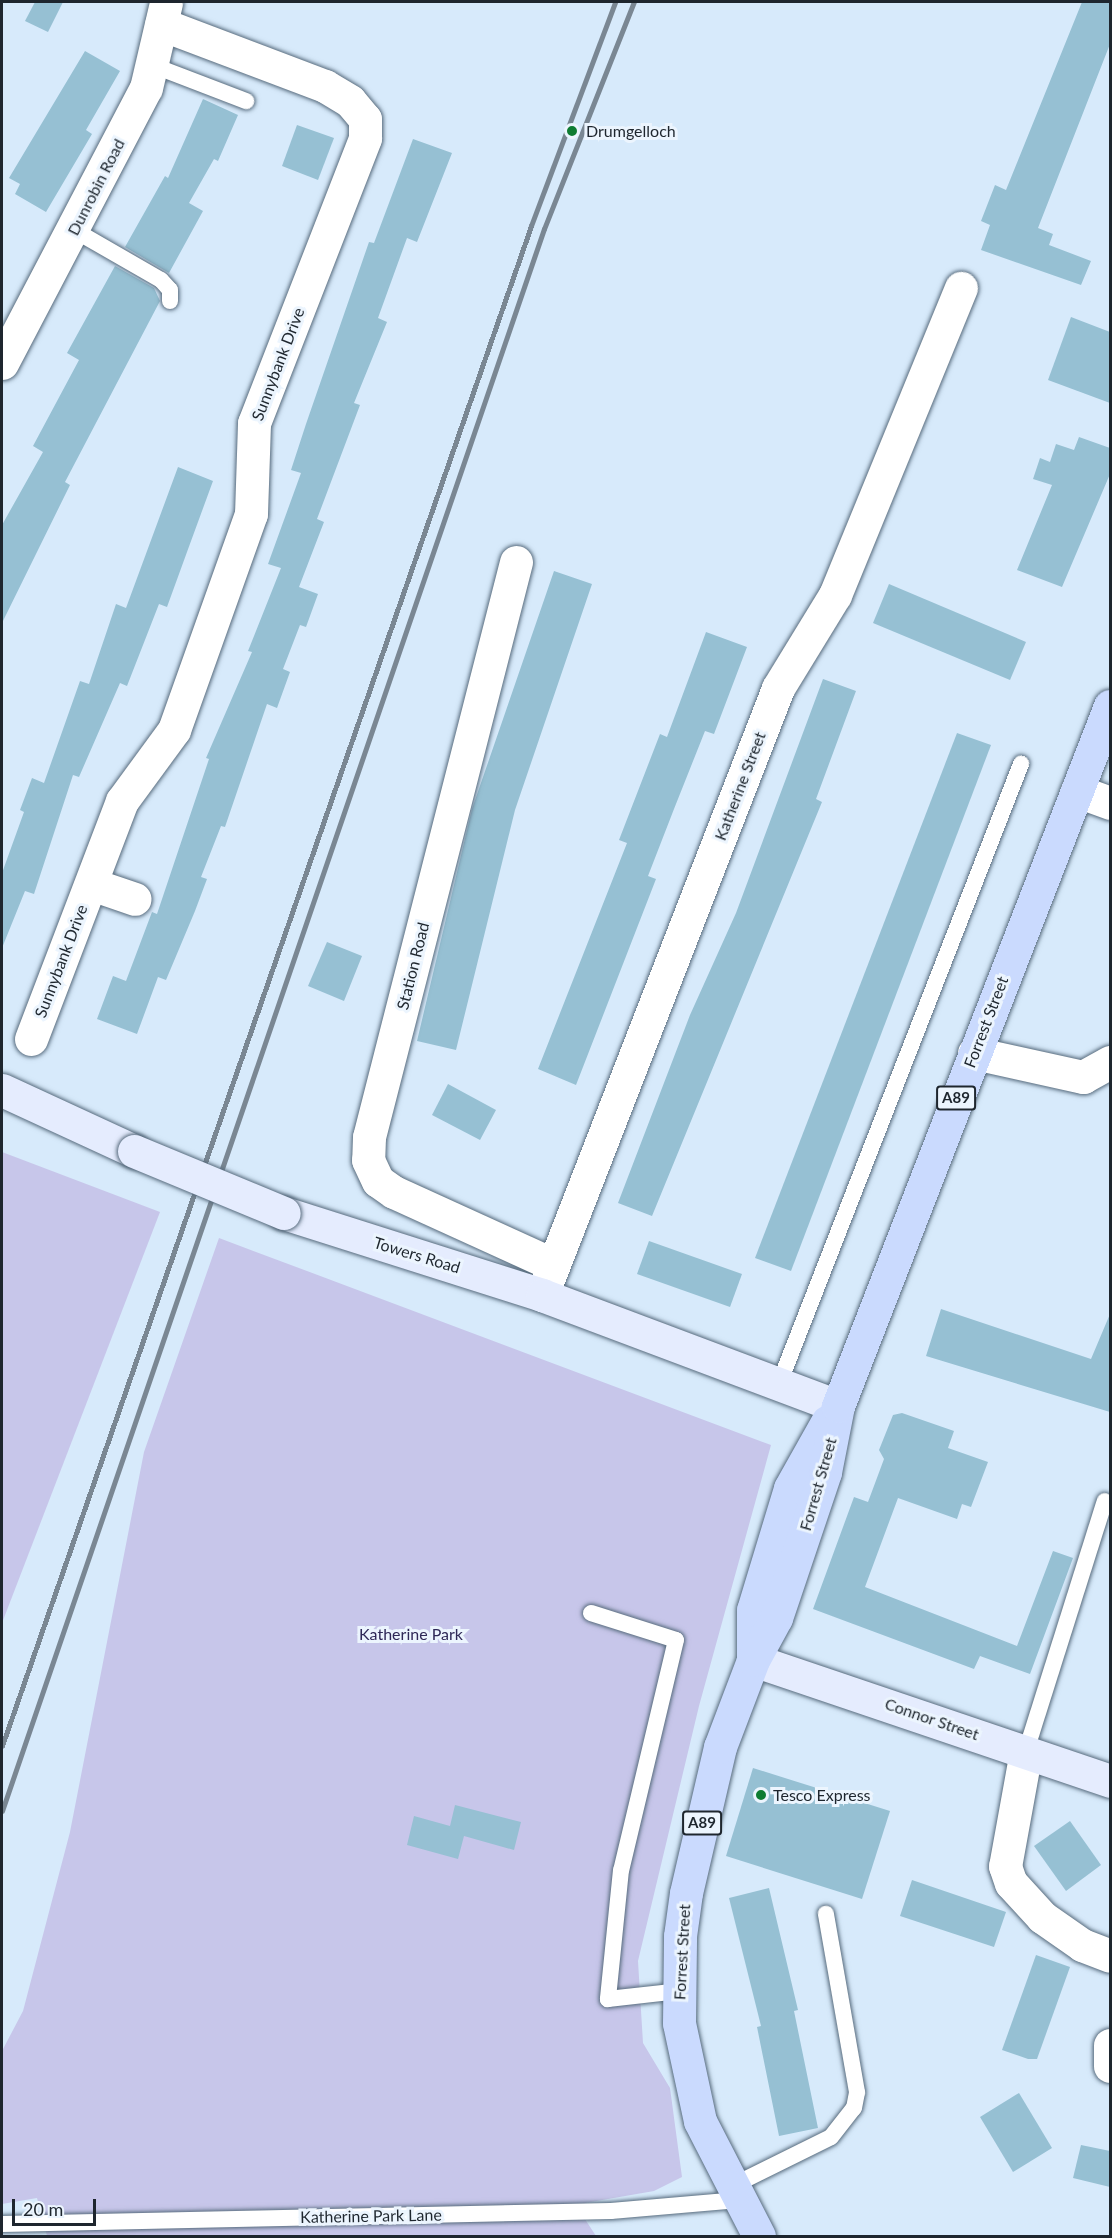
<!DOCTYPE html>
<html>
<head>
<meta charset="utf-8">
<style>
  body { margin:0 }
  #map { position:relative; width:1112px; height:2238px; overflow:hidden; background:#d7eafb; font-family:Lato,sans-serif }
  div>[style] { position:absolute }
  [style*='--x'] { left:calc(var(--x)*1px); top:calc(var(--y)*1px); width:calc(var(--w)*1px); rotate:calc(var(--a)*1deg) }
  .green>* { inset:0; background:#c7c6ea }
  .building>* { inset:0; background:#96c0d3 }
  .roads { filter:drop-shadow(0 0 2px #576b7d) drop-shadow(0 0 2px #576b7d) }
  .lane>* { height:16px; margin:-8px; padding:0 8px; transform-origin:8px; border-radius:8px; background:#fff }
  .street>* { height:33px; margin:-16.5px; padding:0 16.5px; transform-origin:16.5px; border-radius:16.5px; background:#fff }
  .secondary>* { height:33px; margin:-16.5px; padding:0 16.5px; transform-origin:16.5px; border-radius:16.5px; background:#e5ecfe }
  .primary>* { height:33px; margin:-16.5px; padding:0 16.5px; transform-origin:16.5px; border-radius:16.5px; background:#cadafe }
  .rail>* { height:4.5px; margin:-2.25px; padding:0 2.25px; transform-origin:2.25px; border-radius:2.25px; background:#7a8793 }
  .bridges { filter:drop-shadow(0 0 2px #576b7d) drop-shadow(0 0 2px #576b7d) }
  .secondary-bridge>* { height:33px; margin:-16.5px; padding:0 16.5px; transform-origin:16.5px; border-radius:16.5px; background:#e5ecfe }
  .dots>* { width:16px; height:16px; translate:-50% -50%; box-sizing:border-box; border:3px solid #ecf5fe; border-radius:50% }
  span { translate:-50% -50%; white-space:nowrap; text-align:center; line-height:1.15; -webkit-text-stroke:6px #ecf5fe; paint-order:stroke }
  .shield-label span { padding:2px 4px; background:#ecf5fe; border:2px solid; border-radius:4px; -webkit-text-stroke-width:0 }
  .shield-label { font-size:15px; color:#1e262e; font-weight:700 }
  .poi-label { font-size:16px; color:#1e262e }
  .left { translate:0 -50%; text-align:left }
  .street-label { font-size:16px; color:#1e262e }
  .park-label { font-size:16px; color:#2e2857 }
  .frame { position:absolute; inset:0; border:3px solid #1e262e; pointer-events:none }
  .scale { position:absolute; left:12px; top:2199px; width:84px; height:27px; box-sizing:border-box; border:3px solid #1e262e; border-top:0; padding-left:8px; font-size:18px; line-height:21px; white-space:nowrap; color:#1e262e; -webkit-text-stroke:4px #ecf5fe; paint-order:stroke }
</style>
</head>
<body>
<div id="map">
  <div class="green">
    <i style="clip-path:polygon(2px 1152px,160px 1212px,2px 1623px)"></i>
    <i style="clip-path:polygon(219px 1238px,771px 1445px,699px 1706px,638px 1961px,643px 2043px,670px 2088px,682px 2177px,654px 2191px,585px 2203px,581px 2213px,596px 2236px,47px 2236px,37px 2198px,2px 2204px,2px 2051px,23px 2011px,70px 1832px,144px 1452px)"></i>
  </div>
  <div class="building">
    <i style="clip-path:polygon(35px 2px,63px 2px,48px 32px,25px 21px)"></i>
    <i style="clip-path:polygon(1082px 2px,1110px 2px,1110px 44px,1038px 228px,1053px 234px,1049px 245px,1091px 261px,1081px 285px,981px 250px,990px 225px,981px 221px,995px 185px,1006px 190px)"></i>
    <i style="clip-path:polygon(85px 51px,120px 71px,86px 130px,92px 134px,46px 212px,15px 194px,20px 184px,9px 178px)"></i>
    <i style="clip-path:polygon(203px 99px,238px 115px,218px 161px,214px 159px,189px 203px,203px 211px,169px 273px,125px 247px,165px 176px,168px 178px)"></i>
    <i style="clip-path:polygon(297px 125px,334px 138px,318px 180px,282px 166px)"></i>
    <i style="clip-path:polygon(413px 139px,452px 153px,417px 242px,407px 238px,378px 318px,387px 322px,354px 403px,360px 405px,317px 519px,324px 522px,299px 587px,318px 594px,306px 627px,300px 625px,283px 669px,290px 672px,277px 708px,267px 704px,225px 827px,221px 826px,201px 877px,207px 879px,195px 911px,166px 980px,158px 977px,137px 1034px,97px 1019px,113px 976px,126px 981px,152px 912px,157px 914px,209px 759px,206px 758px,252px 652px,248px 651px,281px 568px,268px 564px,301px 473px,291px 470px,306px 424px,369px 242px,374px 243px)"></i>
    <i style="clip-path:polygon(115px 266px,154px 288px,160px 301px,65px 482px,70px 485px,2px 623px,2px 525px,43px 452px,33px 446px,79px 360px,67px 353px)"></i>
    <i style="clip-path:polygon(1071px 317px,1110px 332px,1110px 403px,1048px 380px)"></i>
    <i style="clip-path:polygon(1079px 437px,1110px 448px,1110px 474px,1062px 587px,1017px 570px,1052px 485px,1033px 479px,1040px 458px,1050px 462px,1056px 444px,1074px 450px)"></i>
    <i style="clip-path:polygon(178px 467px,213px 481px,187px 552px,167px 607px,159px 604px,127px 686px,120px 683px,79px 777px,73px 775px,34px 894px,25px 891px,2px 948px,2px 873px,24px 812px,20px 810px,32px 778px,44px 783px,80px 681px,89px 684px,116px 604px,126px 608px)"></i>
    <i style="clip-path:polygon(554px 571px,592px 584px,515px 810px,456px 1050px,417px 1041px,472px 809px)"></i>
    <i style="clip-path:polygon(889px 584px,1026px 642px,1010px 680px,873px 623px)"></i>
    <i style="clip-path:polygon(706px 632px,747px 647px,714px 734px,705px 731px,674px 809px,648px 876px,656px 879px,576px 1085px,538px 1069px,627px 843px,619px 840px,660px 734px,667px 737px)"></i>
    <i style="clip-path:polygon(823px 679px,856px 691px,816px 799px,822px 802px,652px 1216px,618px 1203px,690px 1015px,736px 913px)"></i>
    <i style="clip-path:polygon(957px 733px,991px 745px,791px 1271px,755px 1258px)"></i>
    <i style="clip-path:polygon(327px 942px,362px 956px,344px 1001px,308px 986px)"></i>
    <i style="clip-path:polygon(448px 1084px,496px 1110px,480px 1140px,432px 1115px)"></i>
    <i style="clip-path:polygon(649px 1241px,742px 1274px,730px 1307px,637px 1274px)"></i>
    <i style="clip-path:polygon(941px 1309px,1091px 1359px,1110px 1314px,1110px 1412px,926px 1356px)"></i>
    <i style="clip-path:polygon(902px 1413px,954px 1431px,948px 1448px,988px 1462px,971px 1507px,962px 1504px,957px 1519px,898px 1498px,865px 1587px,1017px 1646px,1053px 1551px,1073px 1558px,1030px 1674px,980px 1656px,974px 1669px,813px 1609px,854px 1497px,868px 1502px,884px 1459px,879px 1450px,893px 1415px)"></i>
    <i style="clip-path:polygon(753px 1768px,890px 1811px,862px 1899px,726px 1856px)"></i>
    <i style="clip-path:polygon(455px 1805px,521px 1822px,514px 1850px,464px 1836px,458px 1859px,407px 1845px,414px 1816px,450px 1826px)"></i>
    <i style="clip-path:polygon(1070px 1821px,1101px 1865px,1066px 1891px,1034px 1846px)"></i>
    <i style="clip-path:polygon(912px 1880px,1006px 1912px,994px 1947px,900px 1916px)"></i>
    <i style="clip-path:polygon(769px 1888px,798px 2010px,794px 2011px,818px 2128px,779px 2136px,757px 2027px,761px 2026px,729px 1898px)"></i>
    <i style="clip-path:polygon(1036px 1955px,1070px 1967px,1037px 2059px,1028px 2059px,1002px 2050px)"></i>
    <i style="clip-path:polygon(1019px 2093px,1052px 2148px,1013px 2172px,980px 2117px)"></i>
    <i style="clip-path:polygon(1081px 2145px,1110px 2151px,1110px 2187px,1073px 2178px)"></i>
  </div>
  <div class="roads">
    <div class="lane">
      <i style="--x:152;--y:65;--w:101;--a:21"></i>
      <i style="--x:74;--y:230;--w:100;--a:29.9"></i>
      <i style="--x:161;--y:280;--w:13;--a:48"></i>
      <i style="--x:170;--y:290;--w:11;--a:90"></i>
      <i style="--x:779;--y:1384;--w:666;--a:-68.68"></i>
      <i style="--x:591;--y:1613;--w:89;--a:17.6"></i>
      <i style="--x:676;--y:1640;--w:236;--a:103.4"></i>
      <i style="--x:621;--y:1870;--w:130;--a:95.8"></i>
      <i style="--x:608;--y:1999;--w:71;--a:-6.4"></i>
      <i style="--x:1026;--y:1751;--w:262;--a:-72.5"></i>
      <i style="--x:732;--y:2186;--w:110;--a:-26.3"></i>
      <i style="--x:831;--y:2137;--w:37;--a:-52"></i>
      <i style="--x:854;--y:2108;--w:16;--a:-79"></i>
      <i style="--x:857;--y:2092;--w:181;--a:-99.9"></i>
      <i style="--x:2;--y:2224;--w:609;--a:-1.22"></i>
      <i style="--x:611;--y:2211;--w:128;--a:-4.9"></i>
    </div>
    <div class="street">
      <i style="--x:2;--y:363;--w:310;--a:-62.4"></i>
      <i style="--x:146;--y:88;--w:87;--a:-76.8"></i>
      <i style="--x:516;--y:562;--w:593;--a:104.34"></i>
      <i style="--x:369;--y:1137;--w:23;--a:92"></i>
      <i style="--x:368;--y:1160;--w:23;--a:65"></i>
      <i style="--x:378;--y:1181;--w:19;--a:35"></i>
      <i style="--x:394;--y:1192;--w:174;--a:24.5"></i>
      <i style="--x:1077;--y:791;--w:35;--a:20"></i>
      <i style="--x:91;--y:884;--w:46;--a:18.8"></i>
      <i style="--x:31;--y:1039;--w:255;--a:-69.1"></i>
      <i style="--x:122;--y:801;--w:88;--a:-53.8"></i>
      <i style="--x:174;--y:730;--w:229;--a:-70.4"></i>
      <i style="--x:251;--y:514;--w:91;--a:-88.1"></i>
      <i style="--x:254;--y:423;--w:306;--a:-68.7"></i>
      <i style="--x:365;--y:138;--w:19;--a:-90"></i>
      <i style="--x:365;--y:119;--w:23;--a:-130"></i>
      <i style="--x:350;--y:101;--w:29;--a:-149"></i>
      <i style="--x:325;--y:86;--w:175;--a:-159.3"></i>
      <i style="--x:974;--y:1053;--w:112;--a:12.4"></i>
      <i style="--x:1083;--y:1077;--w:31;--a:-29"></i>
      <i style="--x:542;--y:1295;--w:651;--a:-68.75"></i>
      <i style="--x:778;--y:688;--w:109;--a:-58.5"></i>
      <i style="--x:835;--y:595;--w:332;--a:-67.7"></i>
      <i style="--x:1026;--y:1751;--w:117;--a:100.3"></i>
      <i style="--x:1005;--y:1866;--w:18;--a:71"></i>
      <i style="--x:1011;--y:1883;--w:46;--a:47.6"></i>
      <i style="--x:1042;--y:1917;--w:49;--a:35"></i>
      <i style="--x:1082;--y:1945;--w:30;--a:21"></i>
      <i style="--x:1110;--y:2045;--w:21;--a:90"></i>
    </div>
    <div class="secondary">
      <i style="--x:2;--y:1090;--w:145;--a:24.8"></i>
      <i style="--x:284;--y:1213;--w:271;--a:17.6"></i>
      <i style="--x:542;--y:1295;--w:316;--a:20.6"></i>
      <i style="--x:753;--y:1660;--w:377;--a:18.7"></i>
    </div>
    <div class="primary">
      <i style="--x:753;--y:1658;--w:48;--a:-90"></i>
      <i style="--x:753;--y:1610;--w:127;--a:-73.1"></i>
      <i style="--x:790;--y:1488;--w:76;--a:-60.7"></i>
      <i style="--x:759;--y:2236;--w:129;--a:-117.2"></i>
      <i style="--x:700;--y:2121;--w:100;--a:-102.1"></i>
      <i style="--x:679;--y:2023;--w:87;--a:-89.3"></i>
      <i style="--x:680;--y:1936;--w:43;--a:-82.1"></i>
      <i style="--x:686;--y:1893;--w:150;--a:-76.9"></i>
      <i style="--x:720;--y:1747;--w:93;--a:-69.2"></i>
      <i style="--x:753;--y:1660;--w:48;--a:-61.3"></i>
      <i style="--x:776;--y:1618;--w:154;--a:-71.4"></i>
      <i style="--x:825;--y:1472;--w:67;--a:-78.9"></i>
      <i style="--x:838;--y:1406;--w:751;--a:-68.77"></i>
    </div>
  </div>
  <div class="rail">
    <i style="--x:2;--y:1746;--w:1609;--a:-70.81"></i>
    <i style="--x:531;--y:226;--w:239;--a:-69.4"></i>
    <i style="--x:2;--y:1811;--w:1672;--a:-71.09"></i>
    <i style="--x:544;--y:229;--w:244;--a:-68.4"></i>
  </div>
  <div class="bridges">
    <div class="secondary-bridge">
      <i style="--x:134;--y:1151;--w:162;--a:22.5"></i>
    </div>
  </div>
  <div class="dots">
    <i style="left:572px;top:131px;background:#0e7c32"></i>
    <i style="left:761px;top:1795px;background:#0e7c32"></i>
  </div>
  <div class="shield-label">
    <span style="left:956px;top:1098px">A89</span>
    <span style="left:702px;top:1823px">A89</span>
  </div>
  <div class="poi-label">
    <span class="left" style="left:586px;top:131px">Drumgelloch</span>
    <span class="left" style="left:773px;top:1795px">Tesco Express</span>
  </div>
  <div class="street-label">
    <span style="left:96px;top:187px;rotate:-63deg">Dunrobin Road</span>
    <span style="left:278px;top:364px;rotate:-69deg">Sunnybank Drive</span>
    <span style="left:740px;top:786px;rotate:-69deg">Katherine Street</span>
    <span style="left:61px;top:961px;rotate:-69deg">Sunnybank Drive</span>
    <span style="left:413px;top:966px;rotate:-76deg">Station Road</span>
    <span style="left:986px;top:1022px;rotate:-69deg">Forrest Street</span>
    <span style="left:417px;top:1255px;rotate:17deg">Towers Road</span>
    <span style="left:818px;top:1484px;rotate:-74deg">Forrest Street</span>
    <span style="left:932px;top:1719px;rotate:19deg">Connor Street</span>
    <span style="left:682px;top:1952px;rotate:-87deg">Forrest Street</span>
    <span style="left:371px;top:2216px;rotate:-1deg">Katherine Park Lane</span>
  </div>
  <div class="park-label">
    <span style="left:411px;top:1634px">Katherine Park</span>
  </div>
  <div class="frame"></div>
  <div class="scale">20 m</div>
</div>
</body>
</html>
